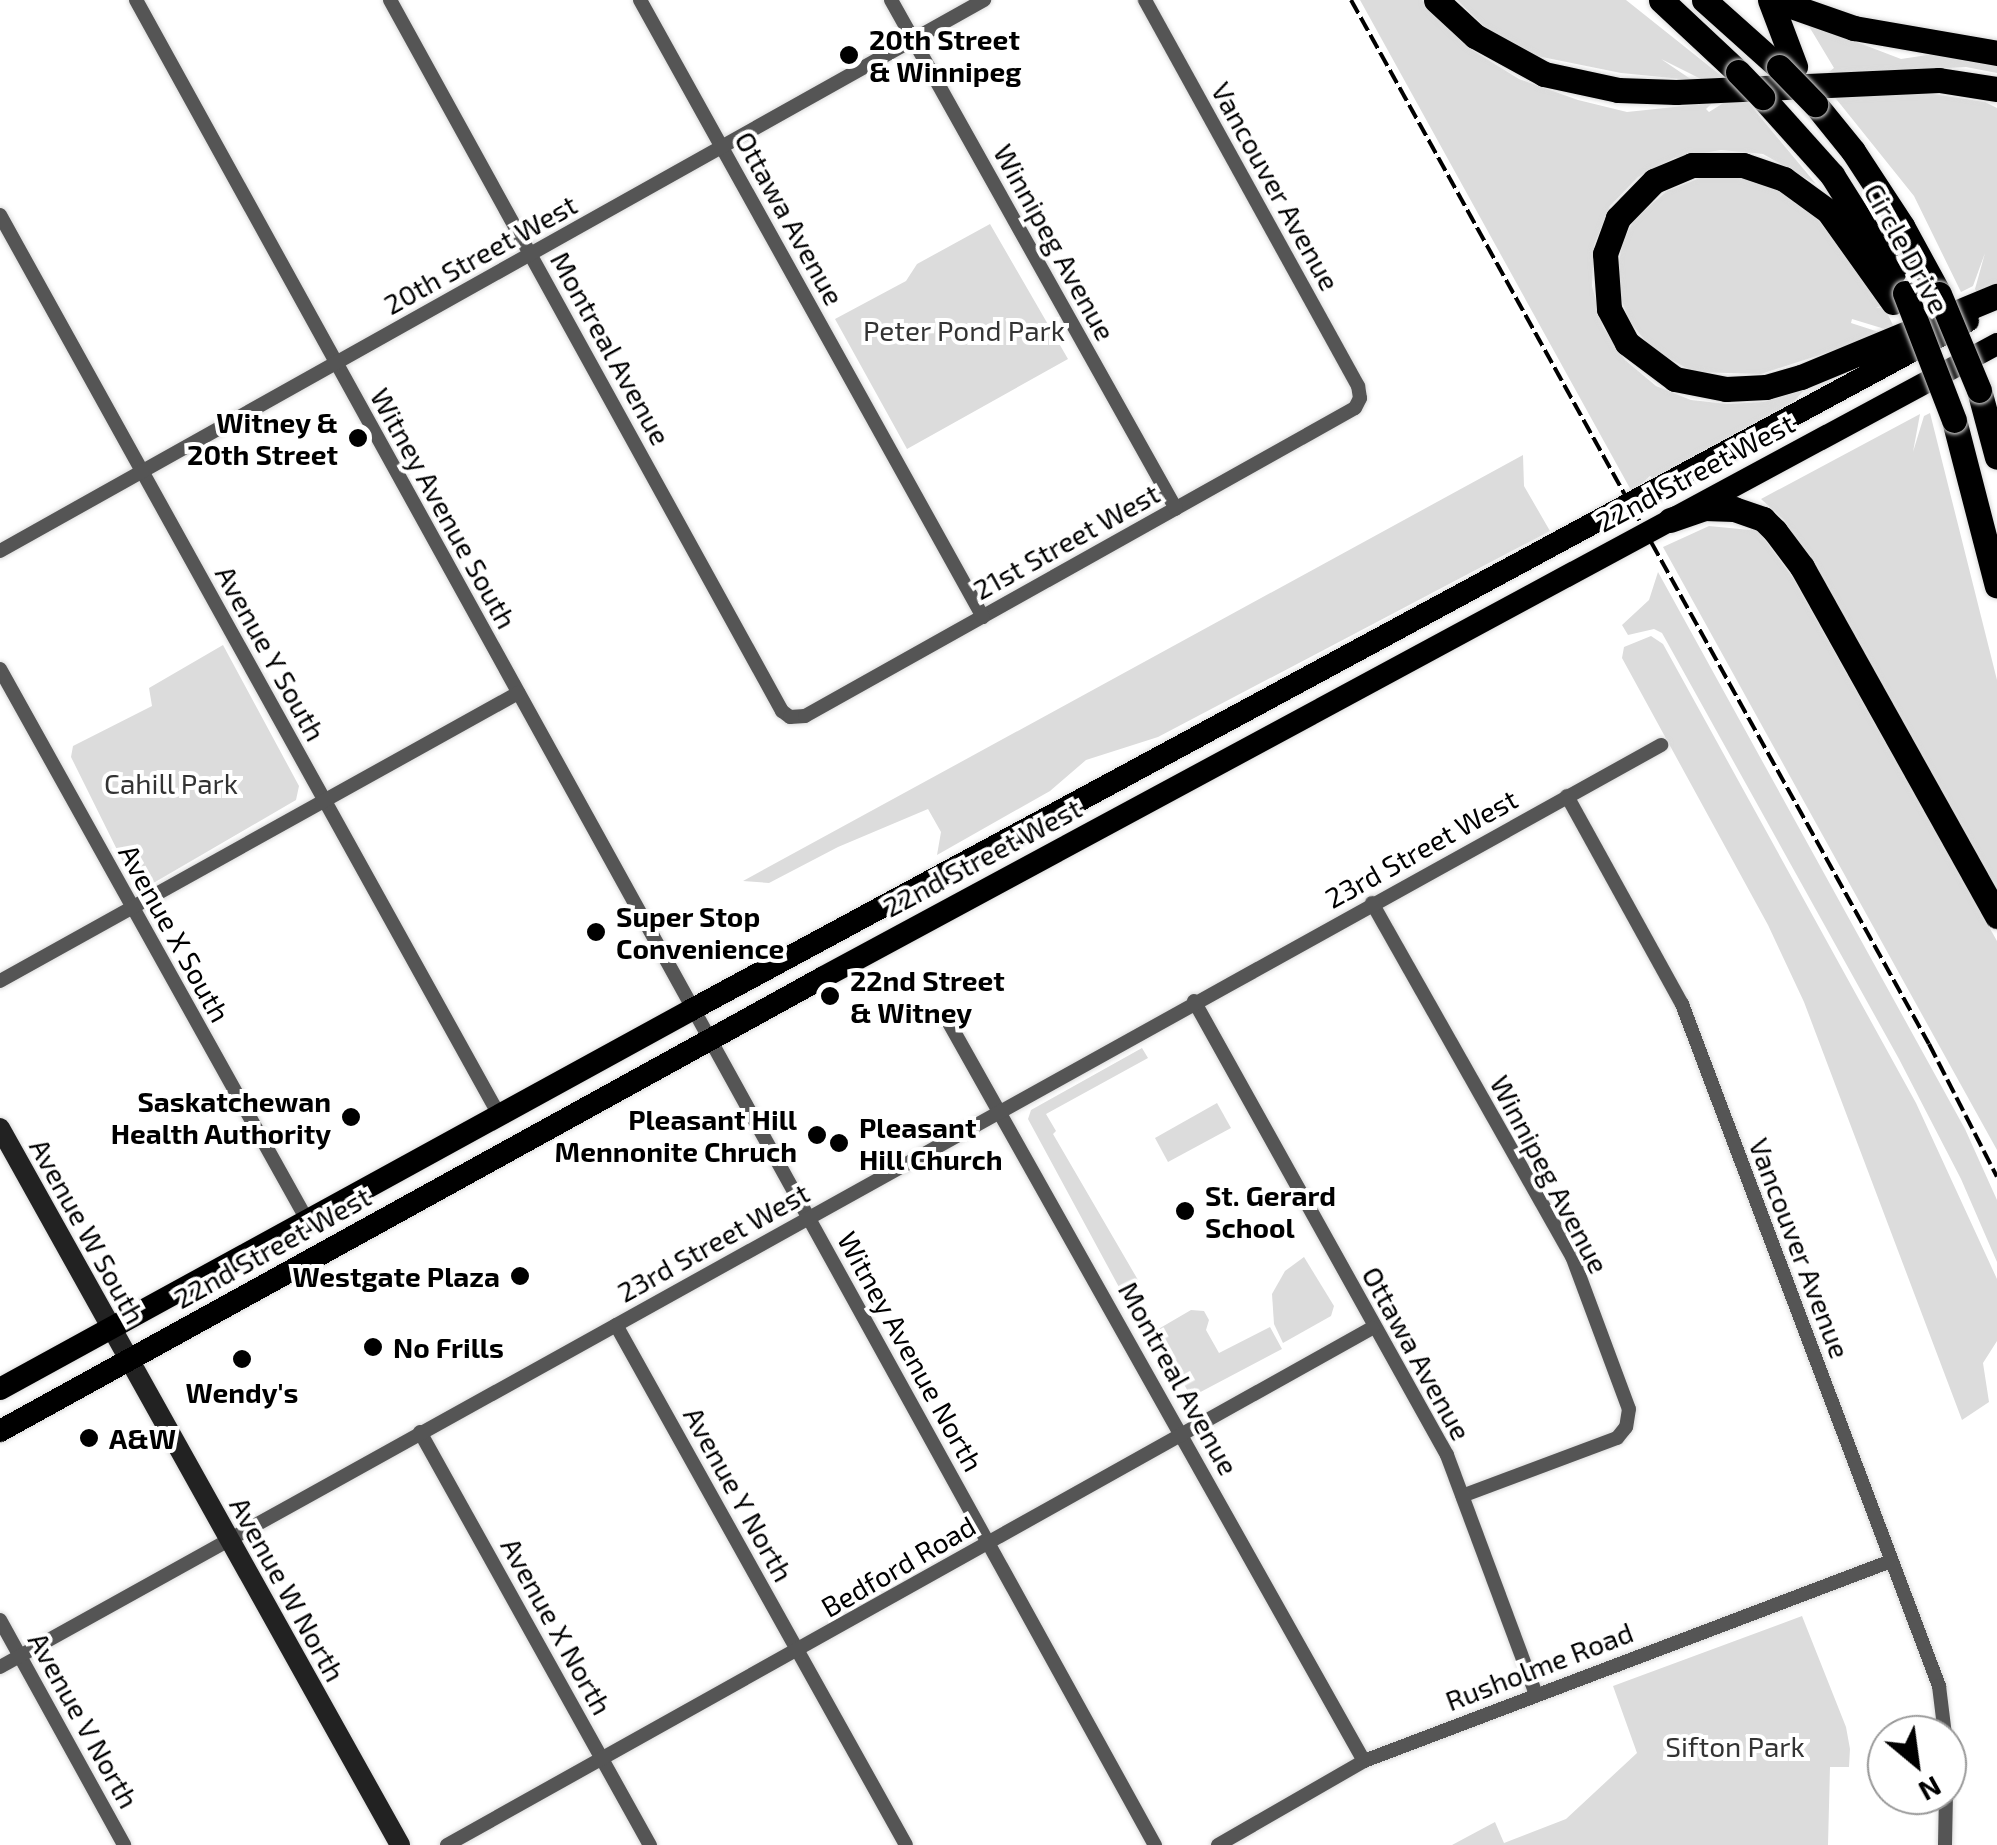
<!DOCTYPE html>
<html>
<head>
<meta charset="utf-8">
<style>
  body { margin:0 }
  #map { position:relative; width:1997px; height:1845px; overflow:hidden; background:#fff; font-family:"Exo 2",sans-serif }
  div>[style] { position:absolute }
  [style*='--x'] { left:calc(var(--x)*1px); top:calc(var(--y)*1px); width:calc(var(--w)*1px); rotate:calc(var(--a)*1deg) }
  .green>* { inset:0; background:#dcdcdc }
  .roads { filter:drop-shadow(0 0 2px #dbdbdb) drop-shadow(0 0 2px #dbdbdb) }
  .street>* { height:14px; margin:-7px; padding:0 7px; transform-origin:7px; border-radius:7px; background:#555 }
  .secondary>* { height:20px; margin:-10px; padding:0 10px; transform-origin:10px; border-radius:10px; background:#222 }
  .primary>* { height:22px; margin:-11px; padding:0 11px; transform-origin:11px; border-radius:11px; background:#000 }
  .highway>* { height:25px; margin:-12.5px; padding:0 12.5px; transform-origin:12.5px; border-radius:12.5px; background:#000 }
  .rail>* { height:4px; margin-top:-2px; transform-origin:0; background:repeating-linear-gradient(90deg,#000 0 15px,transparent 0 20px) }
  .bridges { filter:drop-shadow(0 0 2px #dbdbdb) drop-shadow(0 0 2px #dbdbdb) }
  .highway-bridge>* { height:25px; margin:-12.5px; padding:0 12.5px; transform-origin:12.5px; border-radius:12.5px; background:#000 }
  .dots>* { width:28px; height:28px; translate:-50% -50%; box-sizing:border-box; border:5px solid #fff; border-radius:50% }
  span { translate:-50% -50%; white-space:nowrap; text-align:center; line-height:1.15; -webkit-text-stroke:8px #fff; paint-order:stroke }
  .poi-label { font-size:28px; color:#000; font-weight:700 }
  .left { translate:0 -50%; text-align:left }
  .right { translate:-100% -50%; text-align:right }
  .street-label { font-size:28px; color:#000 }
  .park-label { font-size:28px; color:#333 }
  .north { position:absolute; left:1867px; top:1715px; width:100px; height:100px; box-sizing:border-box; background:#fff; border:2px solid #999; border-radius:50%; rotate:151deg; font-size:28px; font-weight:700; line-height:40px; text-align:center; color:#000 }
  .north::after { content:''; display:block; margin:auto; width:35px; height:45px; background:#000; clip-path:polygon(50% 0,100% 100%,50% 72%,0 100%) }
</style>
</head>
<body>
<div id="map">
  <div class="green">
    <i style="clip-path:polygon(1360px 0,1422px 0,1472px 50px,1519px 79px,1578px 100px,1627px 112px,1712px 103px,1706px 109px,1709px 112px,1725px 102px,1747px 101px,1816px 184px,1763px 154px,1721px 150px,1674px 158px,1638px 177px,1610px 206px,1594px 245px,1592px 286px,1603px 327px,1625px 360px,1656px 386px,1691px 400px,1727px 404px,1764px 402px,1804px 390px,1792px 404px,1655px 481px,1650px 476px,1632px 492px)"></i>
    <i style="clip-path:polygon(1457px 0,1626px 0,1724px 78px,1701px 79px,1661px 59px,1692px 80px,1621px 73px,1532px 55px,1488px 30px)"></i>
    <i style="clip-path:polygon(1807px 23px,1901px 59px,1934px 54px,1997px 64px,1997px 73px,1966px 67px,1825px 75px,1834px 68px)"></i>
    <i style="clip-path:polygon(1920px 92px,1985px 102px,1997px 108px,1997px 285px,1978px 294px,1975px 289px,1985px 253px,1973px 286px,1961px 292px,1914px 196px,1833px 95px)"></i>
    <i style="clip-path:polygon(1729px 175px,1773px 186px,1810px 210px,1862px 275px,1883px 305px,1876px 308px,1884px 307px,1894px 327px,1888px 330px,1852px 319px,1851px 323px,1885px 334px,1761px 374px,1694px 372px,1653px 350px,1629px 321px,1620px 295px,1618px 267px,1623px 241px,1635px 218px,1667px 191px,1705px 176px)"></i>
    <i style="clip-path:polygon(990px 224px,1068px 359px,907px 449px,835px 319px,906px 281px,917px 264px)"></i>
    <i style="clip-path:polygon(1930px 413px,1997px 680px,1997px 895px,1811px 563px,1784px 520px,1761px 499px,1920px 414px,1913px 452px,1924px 416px)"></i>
    <i style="clip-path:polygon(1523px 455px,1524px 486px,1550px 531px,1158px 737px,1086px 760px,1050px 791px,937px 855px,941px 832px,928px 809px,838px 847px,769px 883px,743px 881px)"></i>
    <i style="clip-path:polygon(1754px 525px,1793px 578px,1997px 941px,1997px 1150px,1663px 547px,1709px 526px,1750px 530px)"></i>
    <i style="clip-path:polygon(1658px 572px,1965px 1129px,1997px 1200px,1997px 1262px,1961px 1179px,1899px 1059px,1662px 633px,1654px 629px,1628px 635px,1622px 625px,1649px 600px)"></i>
    <i style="clip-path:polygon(1651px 636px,1663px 644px,1916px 1103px,1997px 1279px,1997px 1341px,1983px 1363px,1989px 1402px,1962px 1420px,1804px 1002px,1768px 925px,1622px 658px,1624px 647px)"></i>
    <i style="clip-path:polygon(223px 645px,299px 786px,296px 800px,138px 892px,71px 757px,73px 746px,152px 706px,149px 688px)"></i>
    <i style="clip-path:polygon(1142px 1048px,1148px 1058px,1046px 1114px,1056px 1131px,1053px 1134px,1138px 1280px,1120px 1289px,1028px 1119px,1031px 1110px)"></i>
    <i style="clip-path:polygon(1217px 1103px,1231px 1128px,1168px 1162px,1155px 1138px)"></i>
    <i style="clip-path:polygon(1304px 1257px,1334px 1306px,1331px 1316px,1283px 1343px,1274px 1324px,1272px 1294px,1285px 1271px)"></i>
    <i style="clip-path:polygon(1191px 1310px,1204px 1311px,1209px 1320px,1206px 1330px,1219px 1353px,1270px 1327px,1282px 1349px,1191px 1397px,1155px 1331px)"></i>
    <i style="clip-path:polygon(1802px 1616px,1846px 1727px,1850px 1749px,1849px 1767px,1830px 1767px,1828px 1845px,1452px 1845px,1495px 1822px,1504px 1843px,1566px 1819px,1637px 1753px,1613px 1686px)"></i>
  </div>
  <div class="roads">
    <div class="street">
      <i style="--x:136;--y:0;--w:2108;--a:61.09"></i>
      <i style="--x:390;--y:0;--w:812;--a:61.13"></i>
      <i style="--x:782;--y:711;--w:10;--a:37"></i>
      <i style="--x:790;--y:717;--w:15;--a:-4"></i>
      <i style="--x:805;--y:716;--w:630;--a:-29.25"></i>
      <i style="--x:1355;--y:408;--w:11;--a:-63"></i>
      <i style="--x:1360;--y:398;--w:12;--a:-99"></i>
      <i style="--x:1358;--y:386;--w:441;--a:-118.9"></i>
      <i style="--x:640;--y:0;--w:706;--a:60.93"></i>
      <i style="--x:891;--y:0;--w:583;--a:60.75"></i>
      <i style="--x:0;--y:215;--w:1029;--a:60.99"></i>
      <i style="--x:0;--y:551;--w:1128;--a:-29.25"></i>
      <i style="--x:0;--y:669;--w:631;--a:60.87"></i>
      <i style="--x:1567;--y:796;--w:238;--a:61.1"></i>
      <i style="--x:1682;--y:1004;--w:729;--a:69.35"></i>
      <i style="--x:1939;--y:1686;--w:49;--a:83"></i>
      <i style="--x:1372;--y:903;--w:406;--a:60.5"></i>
      <i style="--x:1572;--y:1256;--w:163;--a:69.6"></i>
      <i style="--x:1629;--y:1409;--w:18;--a:99"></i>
      <i style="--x:1626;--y:1427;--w:14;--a:129"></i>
      <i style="--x:1617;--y:1438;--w:165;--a:159.5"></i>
      <i style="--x:0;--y:981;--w:593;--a:-29.07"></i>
      <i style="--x:1194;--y:1001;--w:520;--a:60.87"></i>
      <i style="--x:1447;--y:1455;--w:253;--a:69.6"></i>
      <i style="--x:948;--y:1021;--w:849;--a:60.66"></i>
      <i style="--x:616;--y:1325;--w:595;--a:60.85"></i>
      <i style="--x:420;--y:1432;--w:473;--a:60.9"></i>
      <i style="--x:0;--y:1620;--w:257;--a:61.1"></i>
      <i style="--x:0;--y:1667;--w:1900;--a:-29.03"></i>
      <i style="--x:1947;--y:1747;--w:9;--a:90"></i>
      <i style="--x:447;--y:1845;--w:1060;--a:-29.2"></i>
      <i style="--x:1218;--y:1845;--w:168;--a:-29.9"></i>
      <i style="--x:1364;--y:1761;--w:564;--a:-20.78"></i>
      <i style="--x:1945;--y:1845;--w:50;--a:-88.9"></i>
    </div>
    <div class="secondary">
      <i style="--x:0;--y:1128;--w:821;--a:60.84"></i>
    </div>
    <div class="primary">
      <i style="--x:0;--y:1389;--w:788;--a:-28.74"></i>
      <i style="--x:691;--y:1010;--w:1451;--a:-28.35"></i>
      <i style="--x:0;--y:1431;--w:939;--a:-28.86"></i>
      <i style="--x:822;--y:978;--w:1335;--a:-28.35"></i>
    </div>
    <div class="highway">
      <i style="--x:1436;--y:0;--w:53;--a:42.7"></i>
      <i style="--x:1475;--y:36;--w:79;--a:28.8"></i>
      <i style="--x:1544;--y:74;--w:76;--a:12.2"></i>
      <i style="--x:1618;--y:90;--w:58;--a:2"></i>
      <i style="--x:1676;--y:92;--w:263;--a:-2.6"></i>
      <i style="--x:1939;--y:80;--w:59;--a:8.8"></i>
      <i style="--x:1661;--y:0;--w:105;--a:43.1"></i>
      <i style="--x:1704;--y:0;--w:101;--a:41.8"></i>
      <i style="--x:1770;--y:0;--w:71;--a:69.3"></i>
      <i style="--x:1774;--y:0;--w:85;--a:19.3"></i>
      <i style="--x:1854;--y:28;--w:145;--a:9.9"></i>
      <i style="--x:1762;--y:97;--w:105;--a:48.1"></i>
      <i style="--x:1832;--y:175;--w:115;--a:57.8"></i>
      <i style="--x:1815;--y:104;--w:60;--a:51"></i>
      <i style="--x:1853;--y:151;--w:90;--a:56.8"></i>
      <i style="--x:1902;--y:226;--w:77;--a:61.4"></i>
      <i style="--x:1893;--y:302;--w:112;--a:-125.5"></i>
      <i style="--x:1828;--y:211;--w:54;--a:-144"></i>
      <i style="--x:1784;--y:179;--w:43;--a:-161.1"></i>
      <i style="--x:1743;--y:165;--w:51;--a:180"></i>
      <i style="--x:1692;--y:165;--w:41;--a:157.2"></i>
      <i style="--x:1654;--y:181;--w:52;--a:134.2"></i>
      <i style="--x:1618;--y:218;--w:38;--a:110"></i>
      <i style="--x:1605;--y:254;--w:55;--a:85.8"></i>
      <i style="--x:1609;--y:309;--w:38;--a:62"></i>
      <i style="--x:1627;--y:343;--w:60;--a:36.9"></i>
      <i style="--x:1675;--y:379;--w:52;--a:11.1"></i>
      <i style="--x:1726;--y:389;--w:40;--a:-2.9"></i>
      <i style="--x:1766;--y:387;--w:36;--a:-16"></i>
      <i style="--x:1801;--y:377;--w:212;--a:-22.5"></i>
      <i style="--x:1979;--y:390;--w:69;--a:75"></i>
      <i style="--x:1954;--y:420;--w:171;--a:75.5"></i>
      <i style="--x:1670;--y:520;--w:36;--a:-19"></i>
      <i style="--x:1704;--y:508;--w:30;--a:2"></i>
      <i style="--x:1734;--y:509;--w:31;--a:19"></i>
      <i style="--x:1763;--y:519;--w:17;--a:45"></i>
      <i style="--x:1775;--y:531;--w:45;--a:53.1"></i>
      <i style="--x:1802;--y:567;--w:400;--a:60.8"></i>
    </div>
  </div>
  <div class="rail">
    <i style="--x:1351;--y:0;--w:1193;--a:61.03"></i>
    <i style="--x:1929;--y:1044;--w:149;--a:62.9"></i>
  </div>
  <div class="bridges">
    <div class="highway-bridge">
      <i style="--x:1779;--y:67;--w:52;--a:45.8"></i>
      <i style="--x:1738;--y:72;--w:35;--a:46"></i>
      <i style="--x:1905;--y:293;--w:136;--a:68.9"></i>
      <i style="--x:1939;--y:294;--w:104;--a:67.4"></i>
    </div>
  </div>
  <div class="dots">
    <i style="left:849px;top:55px;background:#000"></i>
    <i style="left:358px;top:438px;background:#000"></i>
    <i style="left:596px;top:932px;background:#000"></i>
    <i style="left:830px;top:996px;background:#000"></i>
    <i style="left:351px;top:1117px;background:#000"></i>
    <i style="left:817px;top:1135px;background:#000"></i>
    <i style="left:839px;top:1143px;background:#000"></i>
    <i style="left:1185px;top:1211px;background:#000"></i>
    <i style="left:520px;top:1276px;background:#000"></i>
    <i style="left:373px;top:1347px;background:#000"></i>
    <i style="left:242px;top:1359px;background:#000"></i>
    <i style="left:89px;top:1438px;background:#000"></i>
  </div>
  <div class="poi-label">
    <span class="left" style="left:869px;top:55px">20th Street<br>&amp; Winnipeg</span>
    <span class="right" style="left:338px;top:438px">Witney &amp;<br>20th Street</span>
    <span class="left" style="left:616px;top:932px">Super Stop<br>Convenience</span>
    <span class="left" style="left:850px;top:996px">22nd Street<br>&amp; Witney</span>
    <span class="right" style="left:331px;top:1117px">Saskatchewan<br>Health Authority</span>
    <span class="right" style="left:797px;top:1135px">Pleasant Hill<br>Mennonite Chruch</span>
    <span class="left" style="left:859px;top:1143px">Pleasant<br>Hill Church</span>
    <span class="left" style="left:1205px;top:1211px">St. Gerard<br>School</span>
    <span class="right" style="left:500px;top:1276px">Westgate Plaza</span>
    <span class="left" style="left:393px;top:1347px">No Frills</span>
    <span style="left:242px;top:1392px">Wendy's</span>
    <span class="left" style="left:109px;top:1438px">A&amp;W</span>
  </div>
  <div class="street-label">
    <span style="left:1276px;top:186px;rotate:61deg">Vancouver Avenue</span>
    <span style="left:790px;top:218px;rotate:61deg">Ottawa Avenue</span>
    <span style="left:1055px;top:242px;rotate:61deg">Winnipeg Avenue</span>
    <span style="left:1907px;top:248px;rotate:61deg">Circle Drive</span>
    <span style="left:480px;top:254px;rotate:-29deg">20th Street West</span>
    <span style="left:611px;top:348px;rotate:61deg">Montreal Avenue</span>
    <span style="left:1695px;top:472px;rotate:-28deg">22nd Street West</span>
    <span style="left:444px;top:508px;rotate:61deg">Witney Avenue South</span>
    <span style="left:1066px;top:541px;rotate:-29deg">21st Street West</span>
    <span style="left:271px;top:653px;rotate:61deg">Avenue Y South</span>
    <span style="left:1421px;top:848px;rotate:-29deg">23rd Street West</span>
    <span style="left:982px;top:857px;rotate:-28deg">22nd Street West</span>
    <span style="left:175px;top:933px;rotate:61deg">Avenue X South</span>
    <span style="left:1550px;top:1174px;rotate:62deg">Winnipeg Avenue</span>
    <span style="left:88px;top:1231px;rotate:61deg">Avenue W South</span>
    <span style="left:713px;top:1242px;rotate:-29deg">23rd Street West</span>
    <span style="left:272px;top:1247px;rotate:-29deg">22nd Street West</span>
    <span style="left:1800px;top:1248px;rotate:69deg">Vancouver Avenue</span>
    <span style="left:911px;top:1351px;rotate:61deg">Witney Avenue North</span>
    <span style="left:1417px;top:1353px;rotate:61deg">Ottawa Avenue</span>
    <span style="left:1179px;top:1378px;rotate:61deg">Montreal Avenue</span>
    <span style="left:739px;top:1494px;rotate:61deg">Avenue Y North</span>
    <span style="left:898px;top:1566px;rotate:-30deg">Bedford Road</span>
    <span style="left:288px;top:1589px;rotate:61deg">Avenue W North</span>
    <span style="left:557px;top:1626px;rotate:61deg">Avenue X North</span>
    <span style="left:1539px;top:1666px;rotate:-21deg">Rusholme Road</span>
    <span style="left:84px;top:1720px;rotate:61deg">Avenue V North</span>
  </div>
  <div class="park-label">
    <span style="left:964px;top:330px">Peter Pond Park</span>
    <span style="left:171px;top:783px">Cahill Park</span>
    <span style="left:1735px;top:1746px">Sifton Park</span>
  </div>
  <div class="north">N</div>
</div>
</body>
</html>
